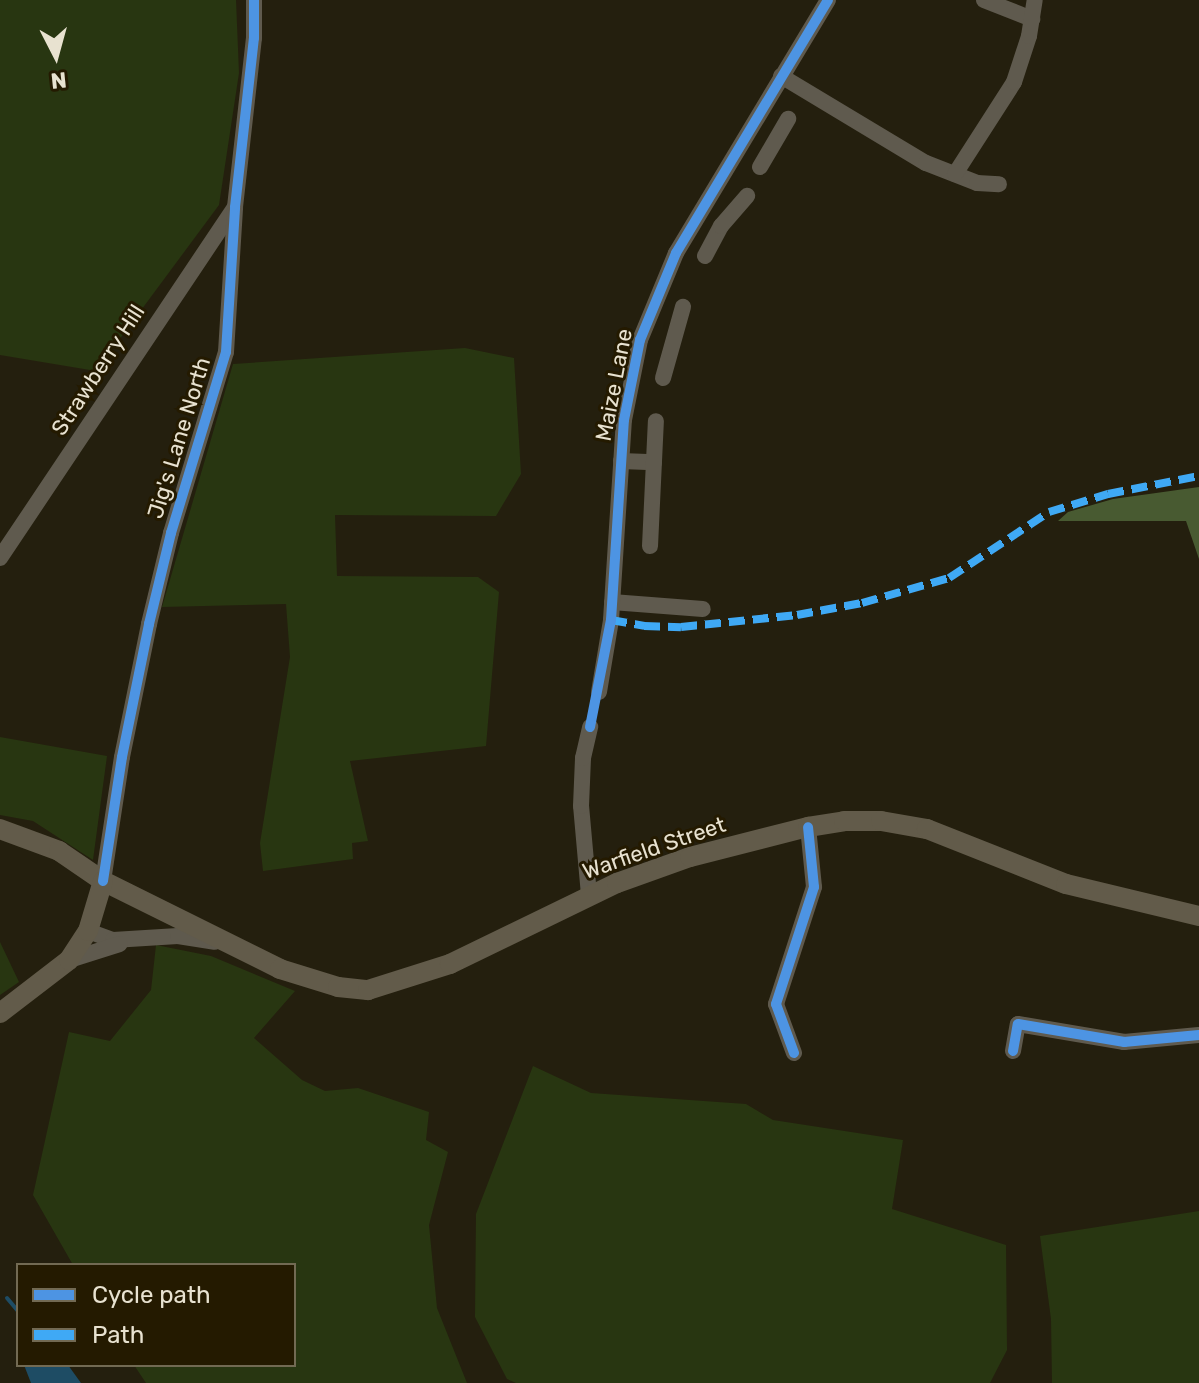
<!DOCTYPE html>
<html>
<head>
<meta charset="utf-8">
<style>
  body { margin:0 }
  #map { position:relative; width:1199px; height:1383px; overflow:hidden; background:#241f0e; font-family:Rubik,sans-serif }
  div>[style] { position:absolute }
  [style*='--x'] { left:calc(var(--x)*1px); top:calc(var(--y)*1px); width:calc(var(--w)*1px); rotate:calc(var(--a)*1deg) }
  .green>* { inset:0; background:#283611 }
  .forest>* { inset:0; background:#485a31 }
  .water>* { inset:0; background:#1e4c64 }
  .stream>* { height:4px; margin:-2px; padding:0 2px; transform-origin:2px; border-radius:2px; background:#1e4c64 }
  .minor>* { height:16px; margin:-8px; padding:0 8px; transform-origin:8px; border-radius:8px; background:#5f5a4e }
  .major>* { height:20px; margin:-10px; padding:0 10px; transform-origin:10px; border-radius:10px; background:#625b4a }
  .quiet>* { height:8px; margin-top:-4px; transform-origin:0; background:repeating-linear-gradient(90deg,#3fa9f5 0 16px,transparent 0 24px) }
  .cycleway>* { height:10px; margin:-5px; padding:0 5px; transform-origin:5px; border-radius:5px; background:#4d94e3 }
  span { translate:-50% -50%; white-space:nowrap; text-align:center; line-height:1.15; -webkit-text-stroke:6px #241a00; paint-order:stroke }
  .street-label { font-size:22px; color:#e8e2d0 }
  .legend { position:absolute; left:16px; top:1263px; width:280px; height:104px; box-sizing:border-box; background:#241a00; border:2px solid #726a53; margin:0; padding:10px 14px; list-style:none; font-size:24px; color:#e8e2d0 }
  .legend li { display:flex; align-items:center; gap:16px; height:40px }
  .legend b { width:40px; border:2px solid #726a53 }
  .north { position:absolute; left:16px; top:16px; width:80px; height:80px; -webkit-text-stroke:6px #241a00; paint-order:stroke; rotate:174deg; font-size:22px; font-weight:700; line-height:32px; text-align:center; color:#e8e2d0 }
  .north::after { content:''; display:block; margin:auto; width:28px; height:36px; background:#e8e2d0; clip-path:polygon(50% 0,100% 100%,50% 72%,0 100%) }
</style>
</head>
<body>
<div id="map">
  <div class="green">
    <i style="clip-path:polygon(0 0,236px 0,239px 73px,219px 205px,96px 371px,0 355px)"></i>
    <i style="clip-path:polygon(465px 348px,514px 358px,521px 474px,496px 516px,335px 515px,337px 576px,478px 577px,499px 592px,486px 746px,350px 761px,368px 841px,352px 843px,353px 859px,263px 871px,260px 843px,290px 657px,286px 604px,162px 607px,233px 364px)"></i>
    <i style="clip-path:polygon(0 737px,107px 756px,93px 860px,33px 821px,0 815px)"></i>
    <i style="clip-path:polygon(0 942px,19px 982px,0 995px)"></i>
    <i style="clip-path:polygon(156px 945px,211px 956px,295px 991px,254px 1038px,302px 1080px,325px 1091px,358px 1088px,429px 1112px,426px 1140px,448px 1152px,429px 1225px,437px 1308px,467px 1383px,146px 1383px,134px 1365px,294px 1365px,294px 1265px,73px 1265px,33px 1195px,69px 1032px,110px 1041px,151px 990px)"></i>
    <i style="clip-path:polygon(533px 1066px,591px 1093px,746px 1104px,773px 1120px,903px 1140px,892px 1209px,1006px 1245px,1007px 1350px,990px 1383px,516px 1383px,507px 1379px,475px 1317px,476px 1214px)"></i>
    <i style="clip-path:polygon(1199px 1211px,1199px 1383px,1052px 1383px,1051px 1319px,1040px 1236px)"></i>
  </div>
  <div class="forest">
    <i style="clip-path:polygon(1199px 487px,1199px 559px,1186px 521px,1058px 521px,1068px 512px,1113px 499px)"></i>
  </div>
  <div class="water">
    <i style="clip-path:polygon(24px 1365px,68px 1365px,81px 1383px,31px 1383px)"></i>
  </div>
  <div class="stream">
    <i style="--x:7;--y:1298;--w:17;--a:50"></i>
  </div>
  <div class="minor">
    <i style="--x:984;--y:0;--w:52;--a:21.6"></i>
    <i style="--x:781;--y:76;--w:169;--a:31"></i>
    <i style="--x:926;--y:163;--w:55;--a:21.4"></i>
    <i style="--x:977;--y:183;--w:22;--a:3"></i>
    <i style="--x:760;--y:167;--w:56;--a:-59.7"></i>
    <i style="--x:955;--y:174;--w:109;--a:-57.3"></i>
    <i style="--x:1014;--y:82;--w:48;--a:-71.9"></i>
    <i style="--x:1029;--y:36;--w:36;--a:-81"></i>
    <i style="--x:705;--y:256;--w:34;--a:-62"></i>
    <i style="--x:721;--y:226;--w:40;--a:-49"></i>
    <i style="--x:663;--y:378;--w:74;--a:-74.3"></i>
    <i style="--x:621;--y:461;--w:33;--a:2"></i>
    <i style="--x:650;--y:546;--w:125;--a:-87.3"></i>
    <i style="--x:0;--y:558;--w:421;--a:-56.2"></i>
    <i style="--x:612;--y:602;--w:91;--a:4.4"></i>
    <i style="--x:599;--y:692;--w:73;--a:-80.5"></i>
    <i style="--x:611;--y:620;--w:200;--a:-86.3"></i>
    <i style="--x:624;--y:420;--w:82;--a:-78.7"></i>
    <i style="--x:640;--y:340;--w:94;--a:-67.5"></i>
    <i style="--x:676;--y:253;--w:295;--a:-59"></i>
    <i style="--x:103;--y:881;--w:125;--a:-81.3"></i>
    <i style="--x:122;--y:757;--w:136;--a:-78.5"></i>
    <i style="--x:149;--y:624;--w:94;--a:-76.4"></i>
    <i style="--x:171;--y:533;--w:189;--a:-73.1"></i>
    <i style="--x:226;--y:352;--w:145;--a:-86.4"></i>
    <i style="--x:235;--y:207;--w:170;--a:-83.6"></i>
    <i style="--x:254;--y:38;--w:38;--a:-90"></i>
    <i style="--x:589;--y:895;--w:89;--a:-95.1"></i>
    <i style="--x:581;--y:806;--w:48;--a:-87.6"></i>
    <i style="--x:583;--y:758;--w:32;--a:-77"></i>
    <i style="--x:88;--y:931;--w:27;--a:20"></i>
    <i style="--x:113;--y:940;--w:65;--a:-3.5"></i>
    <i style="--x:178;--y:936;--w:37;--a:9"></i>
    <i style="--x:69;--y:960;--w:53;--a:-17.4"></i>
    <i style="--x:1013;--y:1051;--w:27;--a:-80"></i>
    <i style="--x:1018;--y:1024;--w:108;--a:9.6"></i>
    <i style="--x:1124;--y:1042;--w:75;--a:-5.3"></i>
    <i style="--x:794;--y:1053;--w:52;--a:-110.2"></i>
    <i style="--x:776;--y:1004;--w:123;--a:-72"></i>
    <i style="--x:814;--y:887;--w:60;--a:-95.7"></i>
  </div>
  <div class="major">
    <i style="--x:0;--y:829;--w:63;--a:20.4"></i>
    <i style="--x:59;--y:851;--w:53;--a:34.3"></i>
    <i style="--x:103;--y:881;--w:198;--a:26.4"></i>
    <i style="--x:280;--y:969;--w:61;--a:17.2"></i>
    <i style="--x:338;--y:987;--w:30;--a:6"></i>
    <i style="--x:368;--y:990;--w:86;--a:-17.6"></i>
    <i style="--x:450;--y:964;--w:186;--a:-25.9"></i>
    <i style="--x:617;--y:883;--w:77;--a:-19.6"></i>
    <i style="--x:690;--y:857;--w:122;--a:-14.3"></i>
    <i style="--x:808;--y:827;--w:36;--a:-9"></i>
    <i style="--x:844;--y:821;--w:37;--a:0"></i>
    <i style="--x:881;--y:821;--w:47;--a:9.9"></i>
    <i style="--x:927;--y:829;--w:149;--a:21.6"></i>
    <i style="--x:1066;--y:884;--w:137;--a:13.5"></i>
    <i style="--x:0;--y:1013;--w:87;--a:-37.5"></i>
    <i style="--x:69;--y:960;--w:35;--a:-57"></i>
    <i style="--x:88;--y:931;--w:52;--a:-73.3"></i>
  </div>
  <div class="quiet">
    <i style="--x:611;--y:620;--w:34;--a:10"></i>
    <i style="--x:644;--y:626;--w:37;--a:2"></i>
    <i style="--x:681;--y:627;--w:117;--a:-5.9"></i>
    <i style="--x:797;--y:615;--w:66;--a:-10.5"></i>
    <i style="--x:862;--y:603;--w:91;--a:-16"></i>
    <i style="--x:949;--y:578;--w:120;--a:-33.4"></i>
    <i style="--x:1049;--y:512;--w:62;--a:-17"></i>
    <i style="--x:1108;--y:494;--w:93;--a:-11.2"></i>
  </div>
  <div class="cycleway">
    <i style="--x:590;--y:727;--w:109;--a:-78.9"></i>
    <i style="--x:611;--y:620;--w:200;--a:-86.3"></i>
    <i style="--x:624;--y:420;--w:82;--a:-78.7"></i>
    <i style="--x:640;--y:340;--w:94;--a:-67.5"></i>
    <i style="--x:676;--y:253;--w:295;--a:-59"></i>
    <i style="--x:103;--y:881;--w:125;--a:-81.3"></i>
    <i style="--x:122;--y:757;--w:136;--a:-78.5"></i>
    <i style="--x:149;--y:624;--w:94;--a:-76.4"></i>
    <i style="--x:171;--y:533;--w:189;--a:-73.1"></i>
    <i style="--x:226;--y:352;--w:145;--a:-86.4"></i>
    <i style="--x:235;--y:207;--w:170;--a:-83.6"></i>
    <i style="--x:254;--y:38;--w:38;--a:-90"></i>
    <i style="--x:1013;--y:1051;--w:27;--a:-80"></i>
    <i style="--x:1018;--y:1024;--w:108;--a:9.6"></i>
    <i style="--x:1124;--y:1042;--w:75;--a:-5.3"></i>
    <i style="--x:794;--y:1053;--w:52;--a:-110.2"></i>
    <i style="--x:776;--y:1004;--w:123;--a:-72"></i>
    <i style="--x:814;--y:887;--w:60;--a:-95.7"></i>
  </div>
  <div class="street-label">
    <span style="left:98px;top:370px;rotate:-57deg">Strawberry Hill</span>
    <span style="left:614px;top:385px;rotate:-79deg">Maize Lane</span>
    <span style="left:179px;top:438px;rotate:-73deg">Jig's Lane North</span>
    <span style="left:654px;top:848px;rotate:-19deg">Warfield Street</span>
  </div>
  <ul class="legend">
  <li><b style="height:10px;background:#4d94e3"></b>Cycle path</li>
  <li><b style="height:10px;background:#3fa9f5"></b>Path</li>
  </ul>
  <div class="north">N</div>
</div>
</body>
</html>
